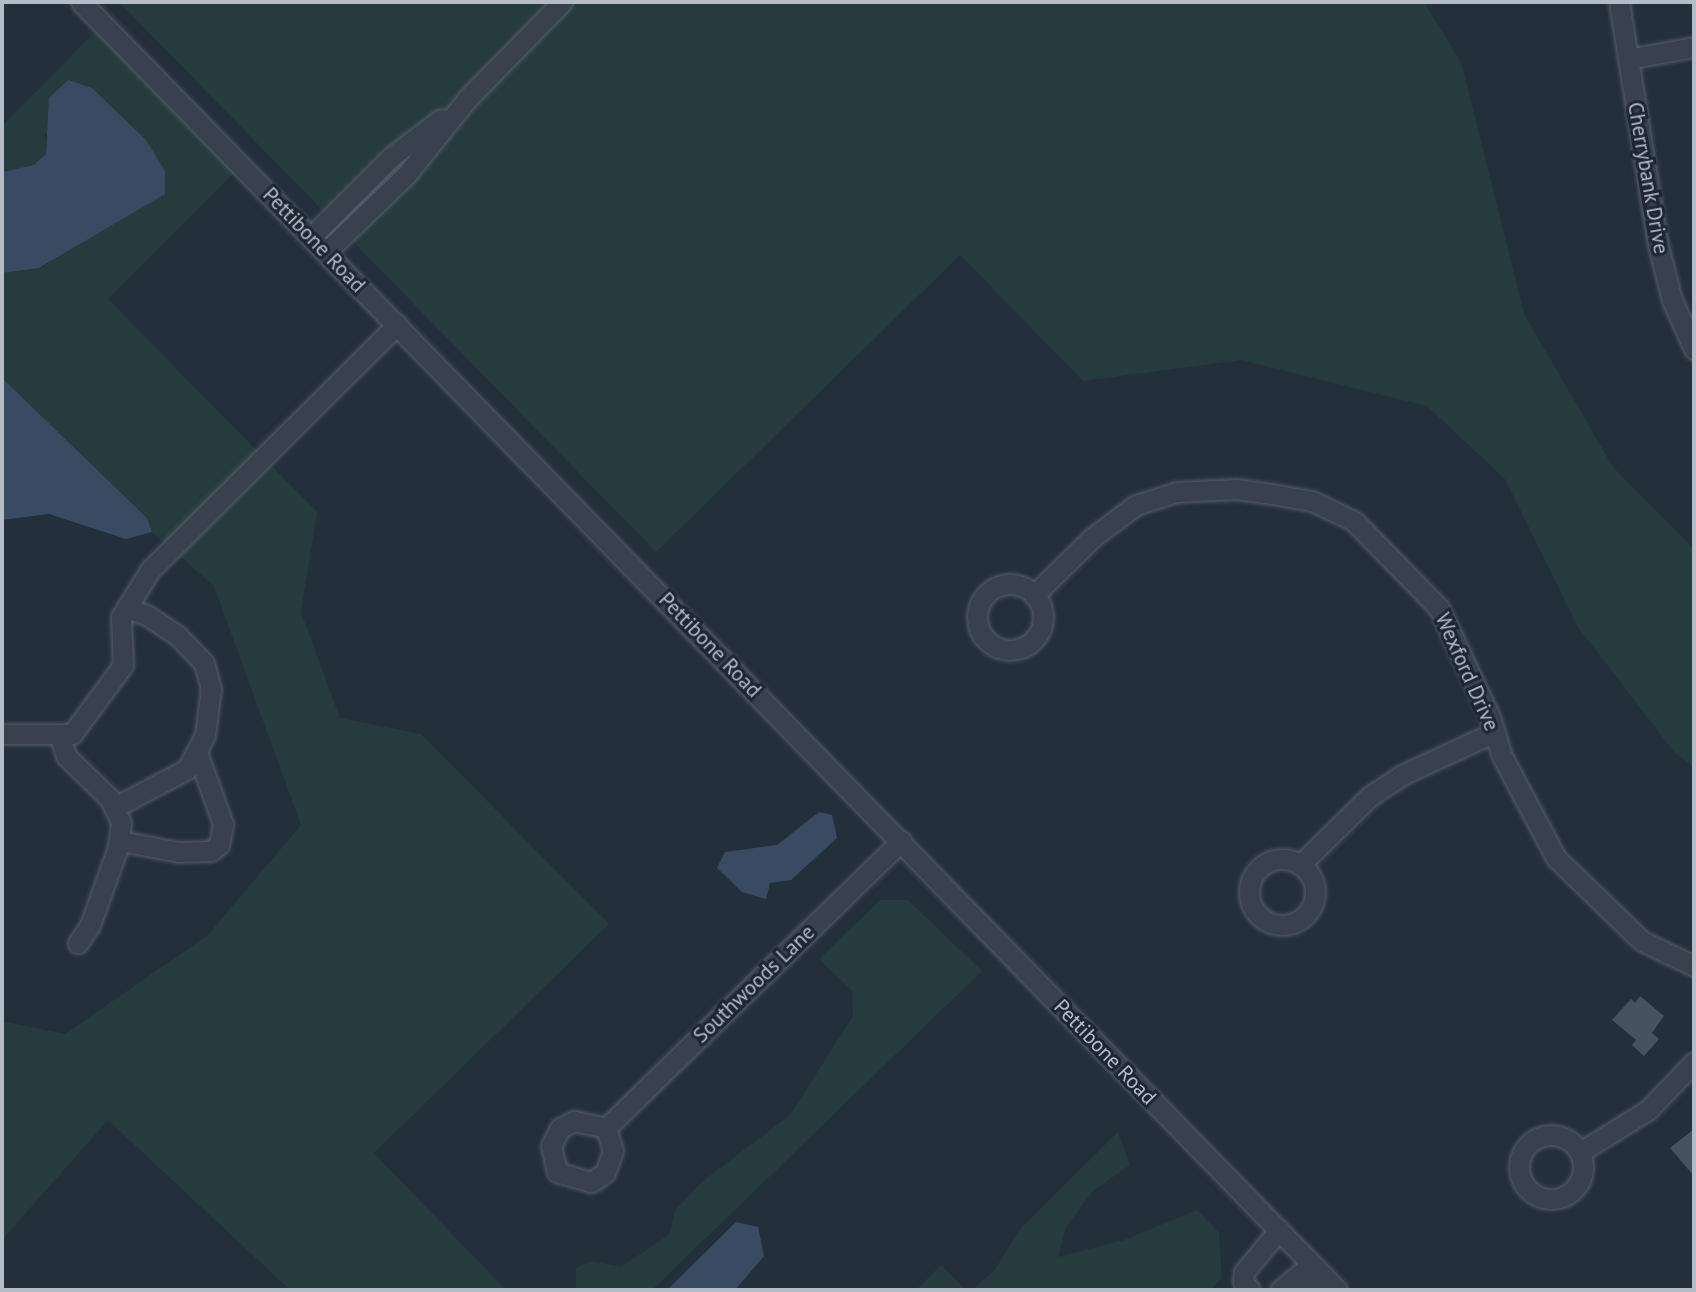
<!DOCTYPE html>
<html>
<head>
<meta charset="utf-8">
<style>
  body { margin:0 }
  #map { position:relative; width:1696px; height:1292px; overflow:hidden; background:#242f3c; font-family:"PT Sans",sans-serif }
  div>[style] { position:absolute }
  [style*='--x'] { left:calc(var(--x)*1px); top:calc(var(--y)*1px); width:calc(var(--w)*1px); rotate:calc(var(--a)*1deg) }
  .green>* { inset:0; background:#263b3d }
  .water>* { inset:0; background:#394b63 }
  .building>* { inset:0; background:#465260 }
  .roads { filter:drop-shadow(0 0 2px #565f6b) drop-shadow(0 0 2px #565f6b) }
  .minor>* { height:19px; margin:-9.5px; padding:0 9.5px; transform-origin:9.5px; border-radius:9.5px; background:#38414d }
  .minor>.ring { margin:-9.5px; padding:0; box-sizing:content-box; background:none; border:19px solid #38414d; border-radius:50% }
  span { translate:-50% -50%; white-space:nowrap; text-align:center; line-height:1.15; -webkit-text-stroke:6px #1d2632; paint-order:stroke }
  .street-label { font-size:21px; color:#b4bcc8 }
  .frame { position:absolute; inset:0; border:4px solid #b4bcc8; pointer-events:none }
</style>
</head>
<body>
<div id="map">
  <div class="green">
    <i style="clip-path:polygon(119px 2px,1424px 2px,1461px 62px,1524px 314px,1613px 467px,1694px 549px,1694px 767px,1674px 752px,1578px 627px,1505px 479px,1427px 406px,1241px 360px,1083px 381px,960px 255px,656px 552px)"></i>
    <i style="clip-path:polygon(103px 24px,241px 166px,108px 299px,317px 512px,301px 612px,340px 718px,421px 734px,609px 924px,374px 1153px,506px 1290px,290px 1290px,108px 1120px,2px 1240px,2px 1021px,65px 1034px,208px 935px,301px 825px,214px 586px,152px 532px,147px 518px,2px 378px,2px 273px,40px 268px,165px 193px,45px 133px,46px 154px,35px 165px,2px 172px,2px 126px)"></i>
    <i style="clip-path:polygon(880px 900px,908px 900px,982px 971px,652px 1290px,576px 1290px,576px 1268px,591px 1261px,621px 1267px,670px 1234px,675px 1210px,703px 1181px,790px 1115px,853px 1016px,852px 991px,819px 959px)"></i>
    <i style="clip-path:polygon(1118px 1132px,1130px 1165px,1093px 1191px,1066px 1227px,1058px 1257px,1124px 1240px,1197px 1210px,1219px 1233px,1222px 1278px,1211px 1290px,972px 1290px,994px 1271px,1021px 1228px)"></i>
    <i style="clip-path:polygon(941px 1265px,966px 1290px,916px 1290px)"></i>
  </div>
  <div class="water">
    <i style="clip-path:polygon(68px 80px,92px 88px,146px 140px,165px 171px,165px 194px,39px 268px,2px 273px,2px 172px,34px 165px,46px 154px,49px 98px)"></i>
    <i style="clip-path:polygon(2px 378px,147px 518px,152px 532px,126px 539px,49px 514px,2px 520px)"></i>
    <i style="clip-path:polygon(819px 812px,832px 815px,837px 838px,791px 880px,770px 883px,766px 899px,742px 892px,717px 868px,725px 852px,777px 845px)"></i>
    <i style="clip-path:polygon(736px 1222px,758px 1227px,764px 1256px,735px 1290px,667px 1290px)"></i>
  </div>
  <div class="building">
    <i style="clip-path:polygon(1640px 996px,1664px 1016px,1652px 1033px,1659px 1039px,1644px 1056px,1632px 1045px,1636px 1040px,1612px 1020px,1631px 999px,1635px 1003px)"></i>
    <i style="clip-path:polygon(1694px 1129px,1694px 1176px,1670px 1148px)"></i>
  </div>
  <div class="roads">
    <div class="minor">
      <i style="--x:81;--y:2;--w:1799;--a:45.72"></i>
      <i style="--x:1619;--y:2;--w:246;--a:80.9"></i>
      <i style="--x:1658;--y:245;--w:57;--a:75.7"></i>
      <i style="--x:1672;--y:300;--w:54;--a:65.8"></i>
      <i style="--x:1628;--y:59;--w:67;--a:-10.3"></i>
      <i style="--x:311;--y:237;--w:113;--a:-45"></i>
      <i style="--x:391;--y:157;--w:63;--a:-37.2"></i>
      <i style="--x:326;--y:252;--w:112;--a:-43.9"></i>
      <i style="--x:407;--y:174;--w:96;--a:-51.3"></i>
      <i style="--x:467;--y:99;--w:136;--a:-45.6"></i>
      <i class="ring" style="left:977px;top:584px;width:47px;height:47px"></i>
      <i style="--x:1034;--y:595;--w:83;--a:-44.5"></i>
      <i style="--x:1093;--y:537;--w:54;--a:-36.7"></i>
      <i style="--x:1136;--y:505;--w:43;--a:-17.6"></i>
      <i style="--x:1177;--y:492;--w:59;--a:-2.9"></i>
      <i style="--x:1236;--y:489;--w:36;--a:8"></i>
      <i style="--x:1272;--y:494;--w:41;--a:9.9"></i>
      <i style="--x:1312;--y:501;--w:47;--a:25.5"></i>
      <i style="--x:1354;--y:521;--w:122;--a:45.7"></i>
      <i style="--x:1439;--y:608;--w:120;--a:64.9"></i>
      <i style="--x:1490;--y:717;--w:39;--a:73"></i>
      <i style="--x:1501;--y:754;--w:118;--a:62.1"></i>
      <i style="--x:1556;--y:858;--w:120;--a:44"></i>
      <i style="--x:1642;--y:941;--w:58;--a:25.7"></i>
      <i style="--x:2;--y:734;--w:70;--a:0"></i>
      <i style="--x:72;--y:734;--w:86;--a:-53.5"></i>
      <i style="--x:123;--y:665;--w:48;--a:-92.4"></i>
      <i style="--x:121;--y:617;--w:55;--a:-58.3"></i>
      <i style="--x:150;--y:570;--w:348;--a:-44.8"></i>
      <i style="--x:59;--y:734;--w:23;--a:72"></i>
      <i style="--x:66;--y:756;--w:62;--a:44.3"></i>
      <i style="--x:110;--y:799;--w:26;--a:65"></i>
      <i style="--x:121;--y:823;--w:24;--a:97"></i>
      <i style="--x:118;--y:847;--w:83;--a:109.7"></i>
      <i style="--x:90;--y:925;--w:22;--a:124"></i>
      <i style="--x:115;--y:807;--w:81;--a:-27.8"></i>
      <i style="--x:187;--y:769;--w:38;--a:-62"></i>
      <i style="--x:205;--y:735;--w:46;--a:-82.6"></i>
      <i style="--x:211;--y:689;--w:27;--a:-105"></i>
      <i style="--x:204;--y:663;--w:37;--a:-134"></i>
      <i style="--x:178;--y:636;--w:37;--a:-146"></i>
      <i style="--x:147;--y:615;--w:22;--a:-162"></i>
      <i style="--x:120;--y:841;--w:60;--a:10.6"></i>
      <i style="--x:179;--y:852;--w:32;--a:-2"></i>
      <i style="--x:211;--y:851;--w:10;--a:-37"></i>
      <i style="--x:219;--y:845;--w:21;--a:-79"></i>
      <i style="--x:223;--y:824;--w:73;--a:-109.9"></i>
      <i class="ring" style="left:1249px;top:859px;width:47px;height:47px"></i>
      <i style="--x:1300;--y:865;--w:98;--a:-44.6"></i>
      <i style="--x:1370;--y:796;--w:38;--a:-33"></i>
      <i style="--x:1402;--y:775;--w:102;--a:-24.8"></i>
      <i style="--x:606;--y:1128;--w:24;--a:73"></i>
      <i style="--x:613;--y:1151;--w:23;--a:110"></i>
      <i style="--x:605;--y:1173;--w:17;--a:147"></i>
      <i style="--x:591;--y:1182;--w:35;--a:-164"></i>
      <i style="--x:557;--y:1172;--w:27;--a:-103"></i>
      <i style="--x:551;--y:1146;--w:20;--a:-63"></i>
      <i style="--x:560;--y:1128;--w:16;--a:-27"></i>
      <i style="--x:574;--y:1121;--w:33;--a:12"></i>
      <i style="--x:606;--y:1128;--w:412;--a:-44.2"></i>
      <i class="ring" style="left:1519px;top:1135px;width:45px;height:45px"></i>
      <i style="--x:1580;--y:1152;--w:80;--a:-31.7"></i>
      <i style="--x:1648;--y:1110;--w:66;--a:-46.2"></i>
      <i style="--x:1250;--y:1290;--w:11;--a:-131"></i>
      <i style="--x:1243;--y:1282;--w:10;--a:-84"></i>
      <i style="--x:1244;--y:1272;--w:55;--a:-50.2"></i>
      <i style="--x:1280;--y:1290;--w:41;--a:-39.1"></i>
      <i style="--x:1308;--y:1290;--w:21;--a:-47"></i>
    </div>
  </div>
  <div class="street-label">
    <span style="left:1648px;top:178px;rotate:80deg">Cherrybank Drive</span>
    <span style="left:314px;top:240px;rotate:46deg">Pettibone Road</span>
    <span style="left:710px;top:645px;rotate:46deg">Pettibone Road</span>
    <span style="left:1467px;top:672px;rotate:66deg">Wexford Drive</span>
    <span style="left:754px;top:984px;rotate:-44deg">Southwoods Lane</span>
    <span style="left:1105px;top:1052px;rotate:46deg">Pettibone Road</span>
  </div>
  <div class="frame"></div>
</div>
</body>
</html>
